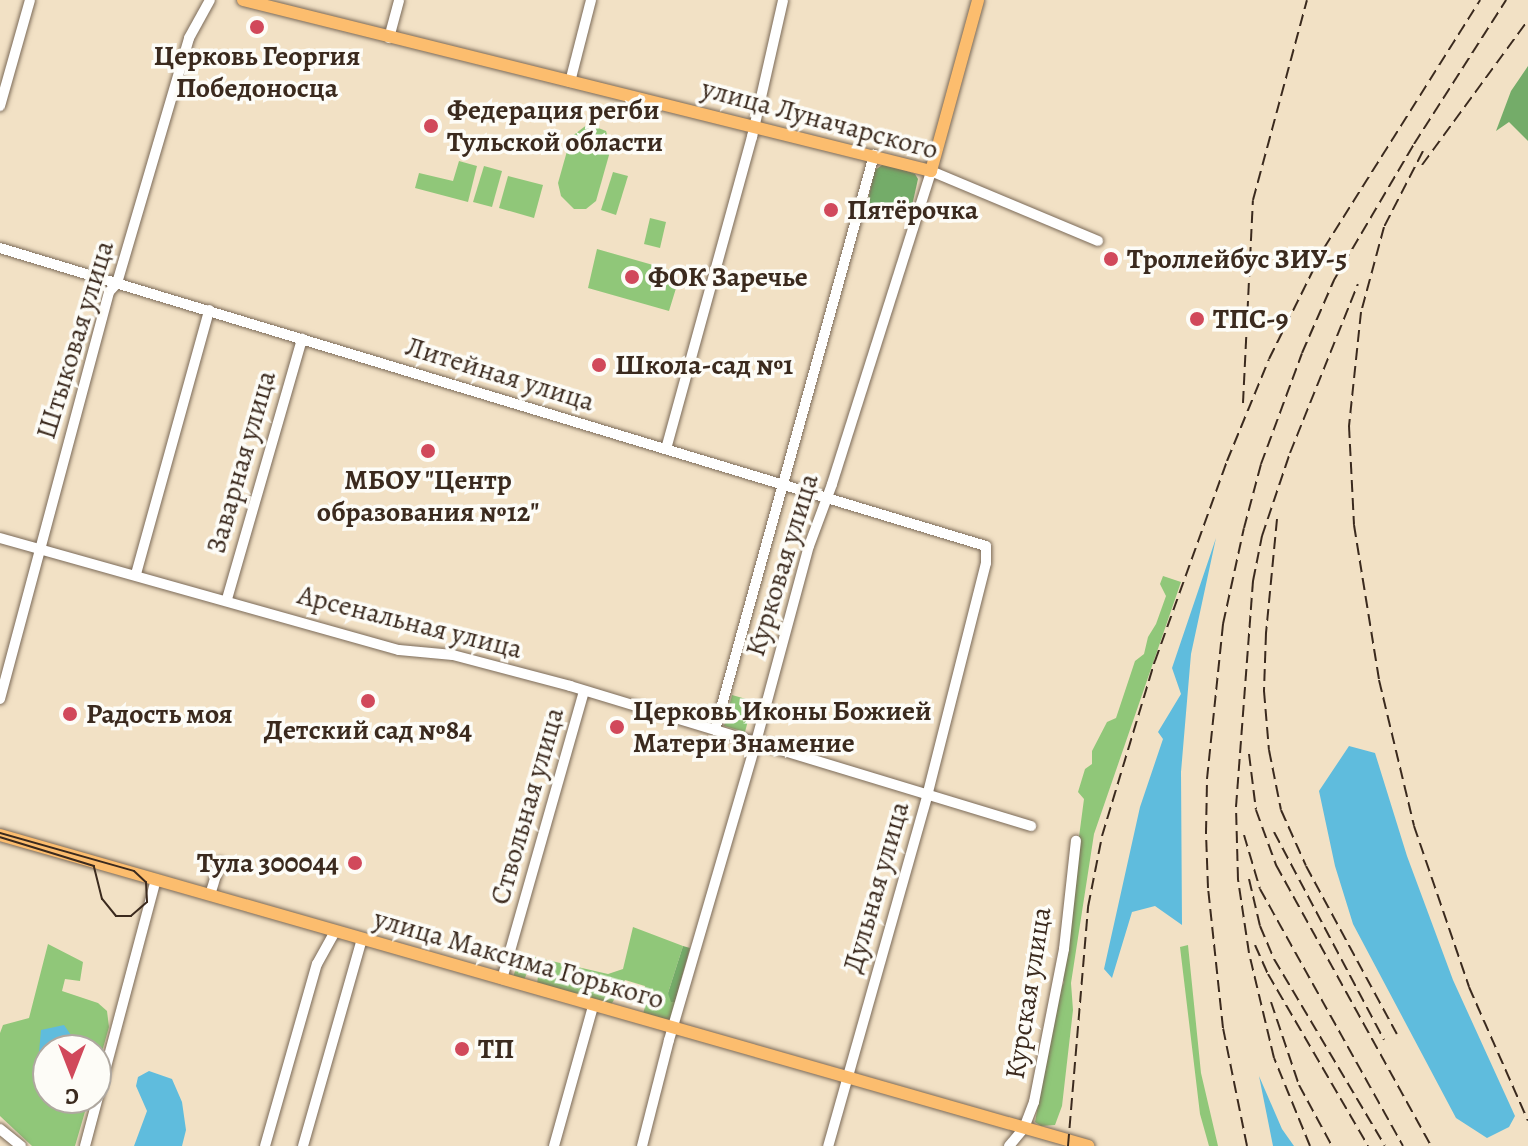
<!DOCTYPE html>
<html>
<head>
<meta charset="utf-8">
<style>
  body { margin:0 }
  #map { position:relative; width:1528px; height:1146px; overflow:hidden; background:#f2e1c5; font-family:Alegreya,serif }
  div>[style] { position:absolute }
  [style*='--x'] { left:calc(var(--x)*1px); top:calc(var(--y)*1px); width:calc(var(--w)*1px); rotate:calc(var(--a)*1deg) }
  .green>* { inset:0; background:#90c779 }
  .forest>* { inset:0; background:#74ac69 }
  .water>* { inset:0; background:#5fbcdd }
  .roads { filter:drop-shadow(0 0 2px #7b6a58) drop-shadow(0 0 2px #7b6a58) }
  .minor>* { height:10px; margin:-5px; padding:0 5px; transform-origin:5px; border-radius:5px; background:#fff }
  .major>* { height:12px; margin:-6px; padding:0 6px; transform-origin:6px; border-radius:6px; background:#fcbd6e }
  .tram>* { height:2px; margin:-1px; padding:0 1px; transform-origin:1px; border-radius:1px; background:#3b2a1e }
  .rail>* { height:2px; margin-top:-1px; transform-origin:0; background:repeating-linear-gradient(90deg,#3b2a1e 0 12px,transparent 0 18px) }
  .dots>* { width:22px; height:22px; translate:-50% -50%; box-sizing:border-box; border:4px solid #fdfcf7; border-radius:50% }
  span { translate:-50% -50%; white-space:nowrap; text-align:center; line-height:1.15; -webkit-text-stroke:7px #fdfcf7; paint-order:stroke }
  .poi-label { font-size:28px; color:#3b2a1e; font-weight:700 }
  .left { translate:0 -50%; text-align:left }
  .right { translate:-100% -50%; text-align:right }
  .street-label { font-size:28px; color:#3b2a1e }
  .north { position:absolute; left:32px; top:1034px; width:80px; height:80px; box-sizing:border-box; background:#fdfcf7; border:2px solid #afa8a0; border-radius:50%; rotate:180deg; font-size:22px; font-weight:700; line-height:32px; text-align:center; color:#3b2a1e }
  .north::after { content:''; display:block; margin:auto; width:28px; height:36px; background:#d1495b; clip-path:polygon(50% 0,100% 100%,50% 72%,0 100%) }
</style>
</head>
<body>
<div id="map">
  <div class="green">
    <i style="clip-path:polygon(588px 124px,606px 131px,611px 148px,596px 201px,586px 209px,574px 209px,561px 196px,558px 183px,571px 137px)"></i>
    <i style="clip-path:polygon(459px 161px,477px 166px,468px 202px,415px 188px,419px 173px,453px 181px)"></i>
    <i style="clip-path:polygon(484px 166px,502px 171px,492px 207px,473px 202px)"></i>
    <i style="clip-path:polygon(613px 172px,628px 176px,616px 215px,601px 210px)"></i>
    <i style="clip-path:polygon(508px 176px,543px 185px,534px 218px,499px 208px)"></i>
    <i style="clip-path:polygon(650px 218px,666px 222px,660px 248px,644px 244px)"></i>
    <i style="clip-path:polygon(597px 249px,674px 271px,671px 283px,677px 285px,669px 311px,588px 288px)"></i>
    <i style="clip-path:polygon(1163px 576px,1181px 582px,1094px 834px,1071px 983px,1073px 1010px,1062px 1106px,1055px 1125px,1041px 1126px,1035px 1122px,1058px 996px,1064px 982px,1061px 973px,1084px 799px,1078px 792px,1085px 769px,1092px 764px,1092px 751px,1107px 722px,1116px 718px,1135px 661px,1144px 654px,1148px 637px,1156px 624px,1166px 596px,1160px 584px)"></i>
    <i style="clip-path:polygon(732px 695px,753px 701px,745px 732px,724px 726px)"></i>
    <i style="clip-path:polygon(633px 927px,683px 946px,668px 993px,675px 1002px,670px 1022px,643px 1014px,647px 999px,643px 996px,645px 986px,625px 980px,611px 1005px,537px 984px,538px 976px,527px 973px,524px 980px,513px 977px,521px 954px,608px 974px,623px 969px)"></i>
    <i style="clip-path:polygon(48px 944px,83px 962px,80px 981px,65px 979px,62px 991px,98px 1003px,107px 1011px,109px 1027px,96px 1073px,96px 1050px,48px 1050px,48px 1098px,89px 1098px,75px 1146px,32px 1146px,0 1116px,0 1033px,3px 1025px,29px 1018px)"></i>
    <i style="clip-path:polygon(1188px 945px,1201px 1073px,1218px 1146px,1209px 1146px,1200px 1114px,1180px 947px)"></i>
  </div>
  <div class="forest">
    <i style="clip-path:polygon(1528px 66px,1528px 141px,1509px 122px,1496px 131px,1511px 91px)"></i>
    <i style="clip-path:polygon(885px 163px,915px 174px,918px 179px,910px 215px,867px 204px,875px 170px)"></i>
    <i style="clip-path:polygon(683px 946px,690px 948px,675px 1002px,671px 1002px,668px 993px)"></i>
  </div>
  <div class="water">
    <i style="clip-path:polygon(1216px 538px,1191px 654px,1181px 772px,1182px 925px,1155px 906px,1132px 912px,1112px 978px,1104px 969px,1140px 807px,1163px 739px,1158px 732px,1181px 694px,1172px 668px)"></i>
    <i style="clip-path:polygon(1349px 746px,1375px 753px,1407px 856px,1453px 980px,1515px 1116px,1509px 1127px,1487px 1138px,1456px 1118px,1353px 924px,1335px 866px,1319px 791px)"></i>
    <i style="clip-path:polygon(64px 1025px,71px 1035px,74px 1050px,48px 1050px,48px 1069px,38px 1063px,41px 1030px)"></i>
    <i style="clip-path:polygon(149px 1071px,172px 1079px,182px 1102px,186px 1130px,182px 1146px,134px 1146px,147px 1111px,136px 1086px,138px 1077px)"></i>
    <i style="clip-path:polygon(1259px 1076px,1282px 1129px,1294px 1146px,1273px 1146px)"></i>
  </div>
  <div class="roads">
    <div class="minor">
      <i style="--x:389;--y:38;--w:39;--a:-75"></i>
      <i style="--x:570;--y:82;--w:85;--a:-75.6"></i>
      <i style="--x:0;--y:106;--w:110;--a:-74.2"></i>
      <i style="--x:0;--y:248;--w:1030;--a:16.82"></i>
      <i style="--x:986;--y:546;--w:17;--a:90"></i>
      <i style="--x:986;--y:563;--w:241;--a:104.2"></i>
      <i style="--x:927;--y:797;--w:363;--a:105.8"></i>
      <i style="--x:666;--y:449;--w:324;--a:-74.6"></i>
      <i style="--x:752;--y:137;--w:140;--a:-77.2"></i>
      <i style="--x:0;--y:538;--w:414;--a:15.7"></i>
      <i style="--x:399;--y:650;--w:54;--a:5.3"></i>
      <i style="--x:453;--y:655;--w:121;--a:14.8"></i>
      <i style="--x:570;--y:686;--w:482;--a:16.9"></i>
      <i style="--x:136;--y:574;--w:274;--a:-74.5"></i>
      <i style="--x:227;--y:599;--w:271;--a:-73.9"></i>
      <i style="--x:0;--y:699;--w:421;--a:-75"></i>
      <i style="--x:109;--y:292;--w:12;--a:-48"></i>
      <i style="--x:117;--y:283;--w:255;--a:-73.6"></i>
      <i style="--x:189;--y:38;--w:43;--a:-61.1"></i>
      <i style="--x:715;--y:730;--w:597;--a:-74.54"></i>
      <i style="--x:210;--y:895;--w:34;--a:-73"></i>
      <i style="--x:502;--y:979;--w:299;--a:-74.1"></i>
      <i style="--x:0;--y:1129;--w:27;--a:39"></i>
      <i style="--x:85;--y:1146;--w:276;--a:-75.1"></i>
      <i style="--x:265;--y:1146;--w:189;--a:-74.1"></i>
      <i style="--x:317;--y:964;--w:38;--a:-61"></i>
      <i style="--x:303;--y:1146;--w:215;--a:-74.1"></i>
      <i style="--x:554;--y:1146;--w:145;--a:-74.4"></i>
      <i style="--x:642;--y:1146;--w:109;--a:-75.7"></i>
      <i style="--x:669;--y:1040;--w:310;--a:-73.7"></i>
      <i style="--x:756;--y:742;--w:203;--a:-74.9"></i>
      <i style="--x:809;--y:546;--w:66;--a:-69.6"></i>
      <i style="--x:832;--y:484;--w:328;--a:-72.4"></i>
      <i style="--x:931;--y:171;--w:181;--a:22.7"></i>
      <i style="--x:1009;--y:1146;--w:23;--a:-50"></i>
      <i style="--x:1024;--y:1128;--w:28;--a:-69"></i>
      <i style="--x:1034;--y:1102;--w:156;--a:-78.9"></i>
      <i style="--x:1064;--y:949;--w:109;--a:-83.7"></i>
    </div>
    <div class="major">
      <i style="--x:243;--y:0;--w:709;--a:13.96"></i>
      <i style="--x:931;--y:171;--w:177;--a:-74.6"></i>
      <i style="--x:0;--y:835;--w:1132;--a:15.95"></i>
    </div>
  </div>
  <div class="tram">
    <i style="--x:0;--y:833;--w:139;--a:15.8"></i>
    <i style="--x:134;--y:871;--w:16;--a:43"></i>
    <i style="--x:146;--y:882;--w:20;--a:87"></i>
    <i style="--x:147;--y:902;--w:21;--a:139"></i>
    <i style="--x:131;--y:916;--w:15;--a:180"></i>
    <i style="--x:116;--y:916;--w:22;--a:-129"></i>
    <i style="--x:102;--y:899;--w:34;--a:-104"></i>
    <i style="--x:94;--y:866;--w:98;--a:-162.9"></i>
  </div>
  <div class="rail">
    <i style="--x:1423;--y:151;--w:85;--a:117.2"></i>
    <i style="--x:1384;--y:227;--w:88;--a:105.1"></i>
    <i style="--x:1361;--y:312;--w:115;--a:96"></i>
    <i style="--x:1349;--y:426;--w:99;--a:87.1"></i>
    <i style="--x:1354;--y:525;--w:157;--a:80.8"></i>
    <i style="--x:1379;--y:680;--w:150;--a:76.5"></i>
    <i style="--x:1414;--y:826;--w:170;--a:71.1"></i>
    <i style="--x:1469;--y:987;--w:146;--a:66.2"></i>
    <i style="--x:1422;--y:165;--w:180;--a:-53.8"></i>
    <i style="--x:1243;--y:403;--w:203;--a:-87.2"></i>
    <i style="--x:1253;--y:200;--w:207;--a:-74.9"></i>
    <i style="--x:1277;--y:519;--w:115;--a:95.5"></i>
    <i style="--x:1266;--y:633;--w:58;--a:92"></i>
    <i style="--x:1264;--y:691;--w:59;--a:85.2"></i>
    <i style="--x:1269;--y:750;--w:61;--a:78.7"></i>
    <i style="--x:1281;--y:810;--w:61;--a:65.9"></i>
    <i style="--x:1306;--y:866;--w:191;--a:61.6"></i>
    <i style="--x:1249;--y:754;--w:56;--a:82.9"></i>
    <i style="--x:1256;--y:810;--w:59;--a:70"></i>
    <i style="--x:1276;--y:865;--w:321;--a:61.1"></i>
    <i style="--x:1274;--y:832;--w:235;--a:62.1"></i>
    <i style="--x:1244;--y:835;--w:56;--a:73.5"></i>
    <i style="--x:1260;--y:889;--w:294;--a:60.9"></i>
    <i style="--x:1249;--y:879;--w:48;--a:76.8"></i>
    <i style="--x:1260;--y:926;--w:36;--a:67"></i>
    <i style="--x:1274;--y:959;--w:217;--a:59.3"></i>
    <i style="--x:1255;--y:945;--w:32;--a:66"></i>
    <i style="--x:1268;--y:974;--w:199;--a:59.8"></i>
    <i style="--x:1271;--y:1002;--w:88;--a:71.4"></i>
    <i style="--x:1299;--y:1085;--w:69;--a:61.6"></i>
    <i style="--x:1068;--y:1146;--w:240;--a:-85.2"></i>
    <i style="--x:1088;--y:907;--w:72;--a:-78.8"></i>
    <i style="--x:1102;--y:836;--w:183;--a:-73.2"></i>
    <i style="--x:1155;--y:661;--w:213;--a:-70.2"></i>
    <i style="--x:1227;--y:461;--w:110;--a:-67.6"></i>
    <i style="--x:1269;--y:359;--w:124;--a:-63.6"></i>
    <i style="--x:1324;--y:248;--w:293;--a:-57.8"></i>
    <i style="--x:1247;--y:1146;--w:120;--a:-101.5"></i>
    <i style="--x:1223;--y:1028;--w:141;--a:-96.1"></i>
    <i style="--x:1208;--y:888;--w:55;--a:-92.1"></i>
    <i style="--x:1206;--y:833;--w:54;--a:-88.9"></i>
    <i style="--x:1207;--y:779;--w:156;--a:-84.1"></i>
    <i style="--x:1223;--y:624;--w:98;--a:-77.7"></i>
    <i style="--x:1244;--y:528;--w:66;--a:-75.1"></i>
    <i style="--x:1261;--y:464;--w:118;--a:-69.7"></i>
    <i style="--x:1302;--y:353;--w:80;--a:-66.3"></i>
    <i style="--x:1334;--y:280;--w:158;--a:-59.5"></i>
    <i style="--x:1414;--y:144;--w:171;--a:-57.4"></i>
    <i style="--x:1310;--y:1146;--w:95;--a:-112.2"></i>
    <i style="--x:1274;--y:1058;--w:108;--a:-103.4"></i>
    <i style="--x:1249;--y:953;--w:75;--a:-98.5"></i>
    <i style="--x:1238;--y:879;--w:72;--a:-91.6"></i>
    <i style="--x:1236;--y:807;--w:227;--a:-85.7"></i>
    <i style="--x:1253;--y:581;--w:46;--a:-78.7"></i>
    <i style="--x:1262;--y:536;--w:88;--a:-71.4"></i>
    <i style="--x:1290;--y:453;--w:182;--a:-68.1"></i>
  </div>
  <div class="dots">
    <i style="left:257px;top:27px;background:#d1495b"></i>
    <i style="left:431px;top:126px;background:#d1495b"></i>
    <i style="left:831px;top:210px;background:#d1495b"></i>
    <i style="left:1111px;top:259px;background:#d1495b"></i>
    <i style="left:632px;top:277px;background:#d1495b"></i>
    <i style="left:1197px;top:319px;background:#d1495b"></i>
    <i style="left:599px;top:365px;background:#d1495b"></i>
    <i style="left:428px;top:451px;background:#d1495b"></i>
    <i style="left:368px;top:701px;background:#d1495b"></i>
    <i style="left:70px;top:714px;background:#d1495b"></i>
    <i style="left:617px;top:727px;background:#d1495b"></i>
    <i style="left:355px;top:863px;background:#d1495b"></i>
    <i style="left:462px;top:1049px;background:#d1495b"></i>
  </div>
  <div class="poi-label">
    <span style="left:257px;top:72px">Церковь Георгия<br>Победоносца</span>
    <span class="left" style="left:447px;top:126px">Федерация регби<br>Тульской области</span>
    <span class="left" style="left:847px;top:210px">Пятёрочка</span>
    <span class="left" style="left:1127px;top:259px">Троллейбус ЗИУ-5</span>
    <span class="left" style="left:648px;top:277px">ФОК Заречье</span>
    <span class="left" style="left:1213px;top:319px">ТПС-9</span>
    <span class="left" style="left:615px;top:365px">Школа-сад №1</span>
    <span style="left:428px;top:496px">МБОУ "Центр<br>образования №12"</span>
    <span class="left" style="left:633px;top:727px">Церковь Иконы Божией<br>Матери Знамение</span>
    <span class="left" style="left:86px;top:714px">Радость моя</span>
    <span style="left:368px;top:730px">Детский сад №84</span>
    <span class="right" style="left:339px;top:863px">Тула 300044</span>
    <span class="left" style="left:478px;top:1049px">ТП</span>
  </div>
  <div class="street-label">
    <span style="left:820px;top:119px;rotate:15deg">улица Луначарского</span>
    <span style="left:75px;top:340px;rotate:-73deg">Штыковая улица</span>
    <span style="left:500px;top:374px;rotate:17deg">Литейная улица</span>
    <span style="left:241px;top:462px;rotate:-74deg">Заварная улица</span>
    <span style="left:782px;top:565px;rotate:-73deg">Курковая улица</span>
    <span style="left:410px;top:622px;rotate:14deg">Арсенальная улица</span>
    <span style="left:527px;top:806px;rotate:-74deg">Ствольная улица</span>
    <span style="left:876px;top:887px;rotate:-74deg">Дульная улица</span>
    <span style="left:519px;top:959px;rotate:16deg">улица Максима Горького</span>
    <span style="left:1028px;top:993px;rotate:-81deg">Курская улица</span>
  </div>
  <div class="north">С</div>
</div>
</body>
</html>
